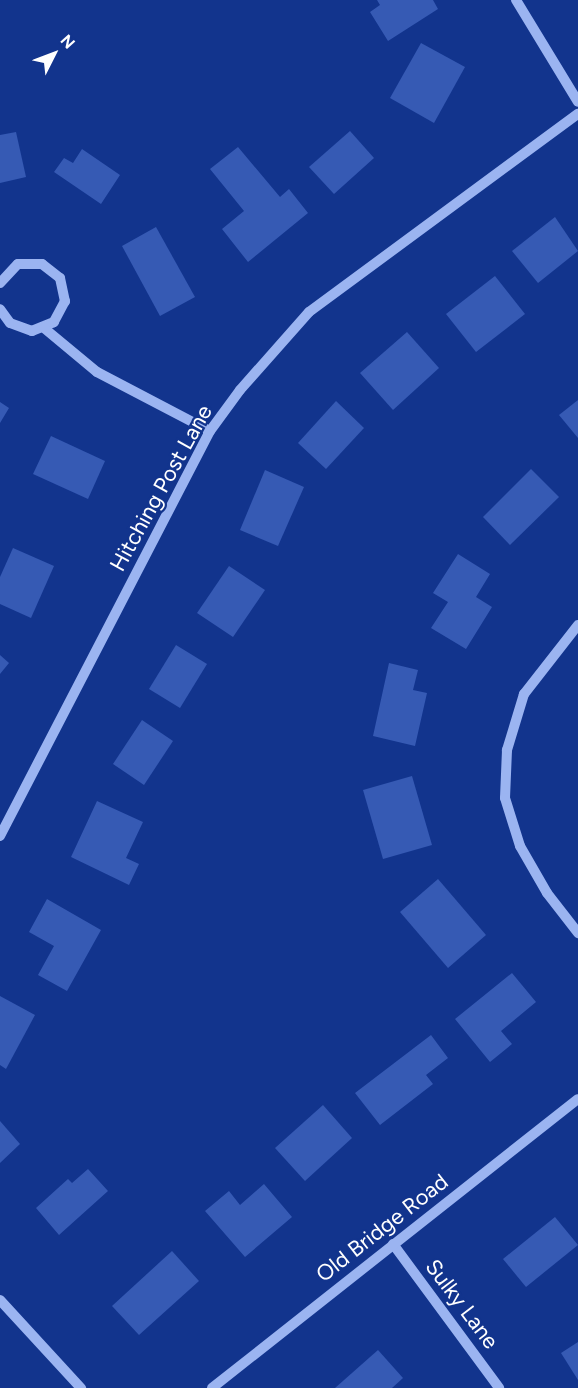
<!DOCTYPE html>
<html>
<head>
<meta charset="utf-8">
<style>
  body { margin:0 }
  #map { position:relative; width:578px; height:1388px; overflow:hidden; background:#12348d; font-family:Figtree,sans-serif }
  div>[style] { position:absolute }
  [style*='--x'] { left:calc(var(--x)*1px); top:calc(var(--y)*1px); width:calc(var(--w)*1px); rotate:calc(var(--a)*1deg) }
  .building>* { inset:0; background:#365ab4 }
  .minor>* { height:10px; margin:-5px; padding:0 5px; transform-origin:5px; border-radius:5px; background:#9bb4f1 }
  span { translate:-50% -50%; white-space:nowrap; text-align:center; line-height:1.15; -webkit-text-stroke:4.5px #12348d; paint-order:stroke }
  .street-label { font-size:22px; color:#fff }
  .north { position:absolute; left:24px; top:24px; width:60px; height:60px; -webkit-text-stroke:4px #12348d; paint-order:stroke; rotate:48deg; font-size:16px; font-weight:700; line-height:24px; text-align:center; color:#fff }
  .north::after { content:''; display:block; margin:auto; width:21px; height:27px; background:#fff; clip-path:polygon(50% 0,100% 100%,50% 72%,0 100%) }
</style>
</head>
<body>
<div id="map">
  <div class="building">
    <i style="clip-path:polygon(377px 0,433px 0,438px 9px,388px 41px,370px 12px,380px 5px)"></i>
    <i style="clip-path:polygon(421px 43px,465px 67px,434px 123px,390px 98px)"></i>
    <i style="clip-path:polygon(350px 131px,374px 158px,334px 194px,309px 167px)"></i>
    <i style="clip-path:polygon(16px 132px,26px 177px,0 183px,0 135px)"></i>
    <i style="clip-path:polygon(238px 147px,280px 197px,289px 189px,308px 213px,248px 262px,222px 229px,244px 211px,210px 169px)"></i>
    <i style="clip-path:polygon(82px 149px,120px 175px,101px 204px,54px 172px,64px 158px,73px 163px)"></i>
    <i style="clip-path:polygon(555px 217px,578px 251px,538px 283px,512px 251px)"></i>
    <i style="clip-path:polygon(156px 227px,195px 297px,160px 316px,122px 246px)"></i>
    <i style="clip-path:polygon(495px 276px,525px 314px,476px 352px,446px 314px)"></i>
    <i style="clip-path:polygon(407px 332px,439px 368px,393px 410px,360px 373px)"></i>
    <i style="clip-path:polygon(578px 400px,578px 438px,559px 415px)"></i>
    <i style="clip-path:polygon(336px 401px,364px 428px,326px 469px,298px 443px)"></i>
    <i style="clip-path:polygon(0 402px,9px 408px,0 423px)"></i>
    <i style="clip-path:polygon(51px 436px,105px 461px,88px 499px,33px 474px)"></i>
    <i style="clip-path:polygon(531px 469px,559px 497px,510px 545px,483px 517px)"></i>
    <i style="clip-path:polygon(265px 470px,304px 487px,278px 546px,240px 530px)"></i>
    <i style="clip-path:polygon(13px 548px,54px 566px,31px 618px,0 604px,0 577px)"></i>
    <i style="clip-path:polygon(458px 554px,490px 574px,476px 597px,492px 607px,466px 649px,431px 628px,448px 602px,433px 593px)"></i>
    <i style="clip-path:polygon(229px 566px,265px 590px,233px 637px,197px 613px)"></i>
    <i style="clip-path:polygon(176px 645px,207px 664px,180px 708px,149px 689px)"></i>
    <i style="clip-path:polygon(0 655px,9px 663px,0 674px)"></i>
    <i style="clip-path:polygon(389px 663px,418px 670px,413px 690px,427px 693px,415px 746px,373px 736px)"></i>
    <i style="clip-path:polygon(142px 720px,173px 741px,144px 785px,113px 764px)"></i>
    <i style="clip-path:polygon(412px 776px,432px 845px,383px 859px,363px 790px)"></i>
    <i style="clip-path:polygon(97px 801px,143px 822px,126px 858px,139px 864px,129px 885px,71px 857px)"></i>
    <i style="clip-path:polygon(438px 879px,486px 935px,448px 968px,400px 912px)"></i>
    <i style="clip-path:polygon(47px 899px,101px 930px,67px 991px,38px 975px,54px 946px,29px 932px)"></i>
    <i style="clip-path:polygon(512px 973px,536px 1002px,501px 1031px,512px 1044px,490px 1062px,455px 1019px)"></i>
    <i style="clip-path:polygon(0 996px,35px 1015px,6px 1069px,0 1065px)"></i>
    <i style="clip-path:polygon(431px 1035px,448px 1058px,426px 1075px,433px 1084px,380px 1125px,355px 1093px)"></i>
    <i style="clip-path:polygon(323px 1105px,352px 1138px,305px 1181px,275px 1148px)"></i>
    <i style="clip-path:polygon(0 1121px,20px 1144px,0 1163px)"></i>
    <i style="clip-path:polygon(88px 1169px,108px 1191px,59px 1235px,36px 1208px,68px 1179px,72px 1183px)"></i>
    <i style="clip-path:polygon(264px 1184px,292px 1217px,245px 1257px,205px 1211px,229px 1191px,240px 1205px)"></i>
    <i style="clip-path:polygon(555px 1217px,578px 1245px,526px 1287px,503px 1259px)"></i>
    <i style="clip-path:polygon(172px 1251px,199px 1281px,139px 1335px,112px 1306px)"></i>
    <i style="clip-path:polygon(578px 1342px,578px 1380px,561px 1353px)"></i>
    <i style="clip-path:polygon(378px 1350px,403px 1378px,392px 1388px,335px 1388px)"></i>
  </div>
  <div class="minor">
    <i style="--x:516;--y:0;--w:119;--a:58.7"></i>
    <i style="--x:0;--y:283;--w:26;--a:-47"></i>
    <i style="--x:18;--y:264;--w:24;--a:0"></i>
    <i style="--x:42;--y:264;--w:23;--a:38"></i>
    <i style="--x:60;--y:278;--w:24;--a:78"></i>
    <i style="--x:65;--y:301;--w:24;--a:118"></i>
    <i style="--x:54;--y:322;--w:24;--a:158"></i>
    <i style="--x:32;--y:331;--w:23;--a:-160"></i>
    <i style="--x:10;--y:323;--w:17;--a:-126"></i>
    <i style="--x:44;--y:328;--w:69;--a:39.7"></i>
    <i style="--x:97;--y:372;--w:127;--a:27.6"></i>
    <i style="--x:578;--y:625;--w:88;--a:128"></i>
    <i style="--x:524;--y:694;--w:59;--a:106.9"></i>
    <i style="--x:507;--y:750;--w:48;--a:92.4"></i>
    <i style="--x:505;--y:798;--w:50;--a:72.6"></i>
    <i style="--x:520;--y:846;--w:54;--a:60.1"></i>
    <i style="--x:547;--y:893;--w:51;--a:52.2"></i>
    <i style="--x:0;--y:836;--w:456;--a:-62.6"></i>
    <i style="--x:210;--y:431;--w:51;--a:-53.8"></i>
    <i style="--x:240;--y:390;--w:104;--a:-48.5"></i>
    <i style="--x:309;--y:312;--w:334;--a:-36.4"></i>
    <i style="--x:393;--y:1244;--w:179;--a:53.6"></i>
    <i style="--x:0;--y:1300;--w:120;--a:47.4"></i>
    <i style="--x:212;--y:1388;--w:466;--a:-38.3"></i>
  </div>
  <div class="street-label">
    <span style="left:161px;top:488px;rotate:-61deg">Hitching Post Lane</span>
    <span style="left:382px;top:1228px;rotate:-38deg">Old Bridge Road</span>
    <span style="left:462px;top:1304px;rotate:53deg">Sulky Lane</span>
  </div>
  <div class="north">N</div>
</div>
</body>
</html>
